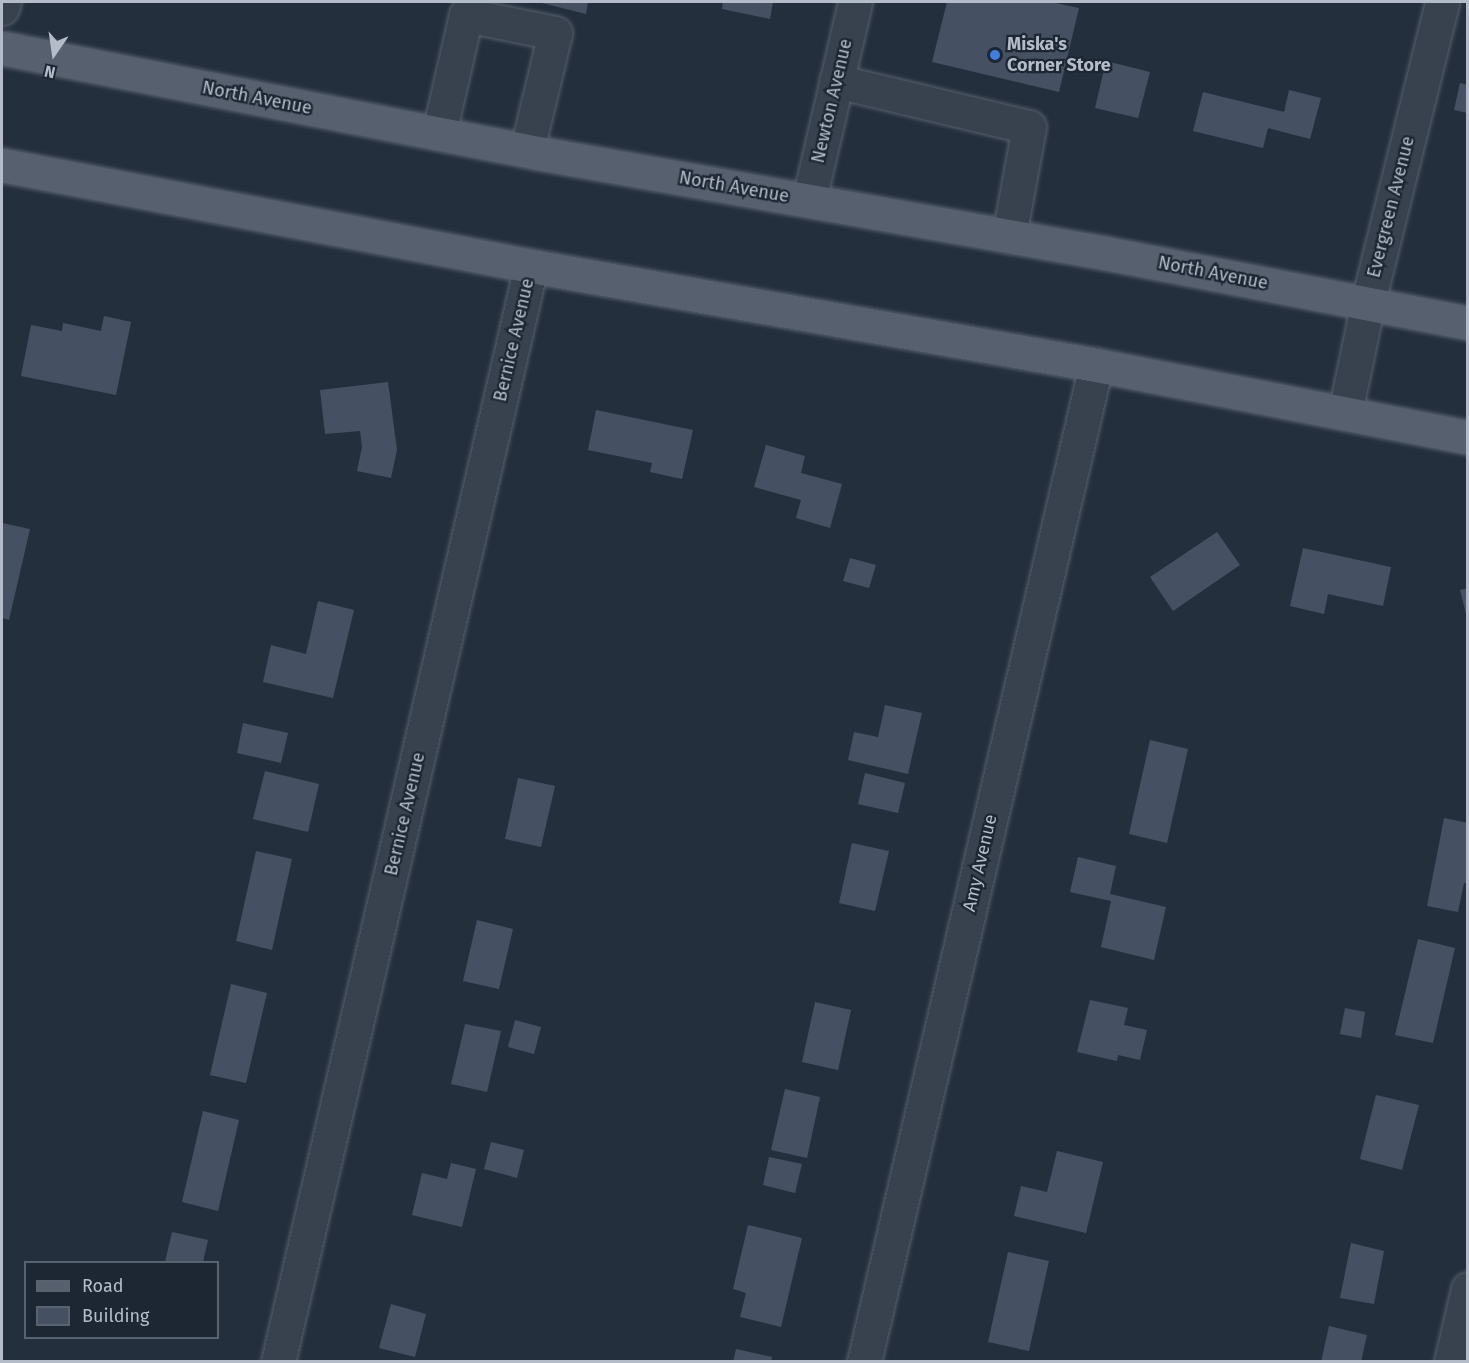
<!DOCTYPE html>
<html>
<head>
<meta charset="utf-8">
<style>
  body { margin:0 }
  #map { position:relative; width:1469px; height:1363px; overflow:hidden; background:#242f3e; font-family:"Fira Sans",sans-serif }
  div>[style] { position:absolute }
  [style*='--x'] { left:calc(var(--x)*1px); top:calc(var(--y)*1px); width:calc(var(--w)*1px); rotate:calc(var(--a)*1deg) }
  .building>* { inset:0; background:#455162 }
  .roads { filter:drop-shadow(0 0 2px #565f6c) drop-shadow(0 0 2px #565f6c) }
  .minor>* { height:33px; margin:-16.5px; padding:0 16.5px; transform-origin:16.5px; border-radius:16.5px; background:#38414e }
  .major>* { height:33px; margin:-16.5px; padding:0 16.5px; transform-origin:16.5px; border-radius:16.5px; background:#56606e }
  .dots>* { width:16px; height:16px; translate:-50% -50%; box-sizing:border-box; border:3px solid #1d2633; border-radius:50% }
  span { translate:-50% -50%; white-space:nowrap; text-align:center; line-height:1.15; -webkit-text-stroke:4.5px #1d2633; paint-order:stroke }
  .poi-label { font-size:18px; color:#b4bcc9; font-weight:700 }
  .left { translate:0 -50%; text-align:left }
  .street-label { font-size:18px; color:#b4bcc9 }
  .frame { position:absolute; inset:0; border:3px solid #b4bcc9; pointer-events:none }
  .legend { position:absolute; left:24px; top:1261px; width:195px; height:78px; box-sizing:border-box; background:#1d2633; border:2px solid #59626f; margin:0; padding:8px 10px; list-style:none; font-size:18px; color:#b4bcc9 }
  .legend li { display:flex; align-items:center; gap:12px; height:30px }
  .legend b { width:30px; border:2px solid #59626f }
  .north { position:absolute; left:24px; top:24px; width:60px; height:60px; -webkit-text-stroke:4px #1d2633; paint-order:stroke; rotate:193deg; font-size:16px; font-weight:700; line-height:24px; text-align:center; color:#b4bcc9 }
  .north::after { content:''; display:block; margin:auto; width:21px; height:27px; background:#b4bcc9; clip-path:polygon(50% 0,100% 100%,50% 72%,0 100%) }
</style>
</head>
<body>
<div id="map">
  <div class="building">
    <i style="clip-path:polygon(538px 2px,588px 2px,586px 14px)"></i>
    <i style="clip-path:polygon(723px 2px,773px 2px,770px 19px,722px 9px)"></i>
    <i style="clip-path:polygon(947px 2px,1051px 2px,1079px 8px,1059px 92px,932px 62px)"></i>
    <i style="clip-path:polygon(1106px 61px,1150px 72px,1138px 118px,1095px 108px)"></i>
    <i style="clip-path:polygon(1460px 83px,1468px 85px,1468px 113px,1454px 110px)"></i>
    <i style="clip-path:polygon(1289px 90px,1321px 98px,1310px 139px,1268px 128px,1263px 148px,1193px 131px,1203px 92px,1284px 112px)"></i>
    <i style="clip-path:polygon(104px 316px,131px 322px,116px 395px,21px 376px,31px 325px,62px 331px,63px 323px,101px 331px)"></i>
    <i style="clip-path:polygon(388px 382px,397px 450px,391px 478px,357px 471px,362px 447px,360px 431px,325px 434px,320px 390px)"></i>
    <i style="clip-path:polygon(596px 410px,693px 430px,682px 479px,650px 472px,652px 463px,588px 450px)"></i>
    <i style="clip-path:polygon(766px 445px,805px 456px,801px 473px,842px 484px,830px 528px,796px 518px,801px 500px,754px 487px)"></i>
    <i style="clip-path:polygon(2px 523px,30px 529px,9px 620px,2px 618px)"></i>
    <i style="clip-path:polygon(1217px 532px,1240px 565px,1173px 611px,1150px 577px)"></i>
    <i style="clip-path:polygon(1303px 548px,1391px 567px,1383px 606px,1328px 594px,1324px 614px,1290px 606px)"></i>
    <i style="clip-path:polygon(850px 558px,876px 565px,869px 588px,843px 581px)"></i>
    <i style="clip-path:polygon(1468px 588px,1468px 617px,1467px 618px,1460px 590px)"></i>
    <i style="clip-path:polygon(318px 601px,354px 610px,333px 698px,263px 682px,271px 645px,306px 654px)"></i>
    <i style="clip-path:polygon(885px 705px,922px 713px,908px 774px,848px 760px,854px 732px,878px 737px)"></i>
    <i style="clip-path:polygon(243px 723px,288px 733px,281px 763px,237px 753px)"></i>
    <i style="clip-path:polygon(1150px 740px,1188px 749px,1167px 843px,1129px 834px)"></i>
    <i style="clip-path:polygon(265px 771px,319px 784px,308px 832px,253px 819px)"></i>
    <i style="clip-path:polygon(865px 773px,905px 783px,898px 813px,858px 804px)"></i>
    <i style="clip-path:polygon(518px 778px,555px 786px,541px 847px,505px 839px)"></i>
    <i style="clip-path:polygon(1444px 818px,1468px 823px,1468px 884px,1464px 883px,1458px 912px,1427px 906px)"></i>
    <i style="clip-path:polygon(852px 843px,889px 851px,875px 911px,839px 903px)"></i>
    <i style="clip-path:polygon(256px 851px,292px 859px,272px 950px,236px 941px)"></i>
    <i style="clip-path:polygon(1078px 857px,1116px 866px,1110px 894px,1166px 907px,1154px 960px,1101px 947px,1111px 901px,1070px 892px)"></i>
    <i style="clip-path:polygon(477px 920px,513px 929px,499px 989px,463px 981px)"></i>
    <i style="clip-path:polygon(1418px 939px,1455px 948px,1433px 1043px,1395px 1035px)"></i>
    <i style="clip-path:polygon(231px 984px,267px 993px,246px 1083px,210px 1075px)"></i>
    <i style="clip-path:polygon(1090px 1000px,1128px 1008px,1124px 1025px,1147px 1030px,1140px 1060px,1118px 1055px,1117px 1061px,1077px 1052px)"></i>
    <i style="clip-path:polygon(815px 1002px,851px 1010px,838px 1070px,802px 1062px)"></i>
    <i style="clip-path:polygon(1345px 1008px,1365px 1012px,1361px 1038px,1340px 1034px)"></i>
    <i style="clip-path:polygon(515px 1020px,541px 1027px,534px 1054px,508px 1047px)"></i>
    <i style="clip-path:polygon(465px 1024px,501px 1031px,487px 1092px,451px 1084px)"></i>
    <i style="clip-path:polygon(785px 1089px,820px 1097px,807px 1158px,771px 1150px)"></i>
    <i style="clip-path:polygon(1376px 1095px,1419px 1105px,1402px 1170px,1360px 1159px)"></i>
    <i style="clip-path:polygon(203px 1111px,239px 1120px,218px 1211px,182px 1202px)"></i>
    <i style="clip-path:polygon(491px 1142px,524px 1150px,517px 1178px,484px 1169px)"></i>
    <i style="clip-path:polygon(1057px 1151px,1103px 1162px,1086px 1233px,1014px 1216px,1021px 1186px,1047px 1192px)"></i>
    <i style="clip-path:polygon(769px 1157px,802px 1164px,795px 1193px,763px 1185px)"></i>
    <i style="clip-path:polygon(451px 1163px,476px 1169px,462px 1227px,412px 1215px,422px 1173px,447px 1179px)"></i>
    <i style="clip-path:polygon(748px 1225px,802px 1238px,781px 1327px,740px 1317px,746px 1293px,733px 1289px)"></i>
    <i style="clip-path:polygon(172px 1232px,208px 1240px,203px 1262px,165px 1262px)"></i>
    <i style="clip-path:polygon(1351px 1243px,1384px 1251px,1374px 1304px,1340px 1298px)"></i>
    <i style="clip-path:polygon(1008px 1252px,1049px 1261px,1029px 1351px,988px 1342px)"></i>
    <i style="clip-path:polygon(391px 1304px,426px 1314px,415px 1357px,379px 1348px)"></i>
    <i style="clip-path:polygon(1329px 1326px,1367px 1335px,1361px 1362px,1321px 1362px)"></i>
    <i style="clip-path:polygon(736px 1349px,772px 1357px,771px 1362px,733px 1362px)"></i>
  </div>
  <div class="roads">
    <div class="minor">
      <i style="--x:2;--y:8;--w:6;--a:-72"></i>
      <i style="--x:836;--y:81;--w:198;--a:13.4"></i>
      <i style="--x:1029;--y:127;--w:111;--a:100.4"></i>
      <i style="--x:439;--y:133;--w:121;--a:-77.1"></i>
      <i style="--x:466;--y:15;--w:91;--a:11.4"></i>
      <i style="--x:555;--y:33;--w:120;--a:103.5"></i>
      <i style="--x:809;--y:200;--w:203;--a:-76.9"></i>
      <i style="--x:1345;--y:413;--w:113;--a:-78.3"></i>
      <i style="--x:1368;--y:302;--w:309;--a:-76.1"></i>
      <i style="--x:278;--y:1362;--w:1125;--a:-77"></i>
      <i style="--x:864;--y:1362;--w:1024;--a:-76.9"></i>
      <i style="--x:1451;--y:1362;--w:75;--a:-76.9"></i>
    </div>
    <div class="major">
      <i style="--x:2;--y:48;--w:546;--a:11.08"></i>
      <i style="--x:538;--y:153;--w:576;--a:10"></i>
      <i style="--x:1105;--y:253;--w:370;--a:10.9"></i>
      <i style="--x:2;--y:165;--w:539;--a:10.81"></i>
      <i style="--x:531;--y:266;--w:574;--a:9.94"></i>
      <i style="--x:1096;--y:365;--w:379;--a:11"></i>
    </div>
  </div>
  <div class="dots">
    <i style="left:995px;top:55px;background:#3f7fe0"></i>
  </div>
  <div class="poi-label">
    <span class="left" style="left:1007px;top:55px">Miska's<br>Corner Store</span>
  </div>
  <div class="street-label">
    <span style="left:257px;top:98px;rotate:11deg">North Avenue</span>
    <span style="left:832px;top:101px;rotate:-77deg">Newton Avenue</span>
    <span style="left:734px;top:187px;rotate:10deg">North Avenue</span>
    <span style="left:1391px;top:207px;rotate:-76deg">Evergreen Avenue</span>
    <span style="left:1213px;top:273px;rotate:11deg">North Avenue</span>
    <span style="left:514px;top:340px;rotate:-77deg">Bernice Avenue</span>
    <span style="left:405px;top:814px;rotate:-77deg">Bernice Avenue</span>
    <span style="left:980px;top:863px;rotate:-77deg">Amy Avenue</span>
  </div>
  <div class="frame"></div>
  <ul class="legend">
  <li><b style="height:8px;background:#56606e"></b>Road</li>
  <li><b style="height:16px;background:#455162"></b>Building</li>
  </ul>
  <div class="north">N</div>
</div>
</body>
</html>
